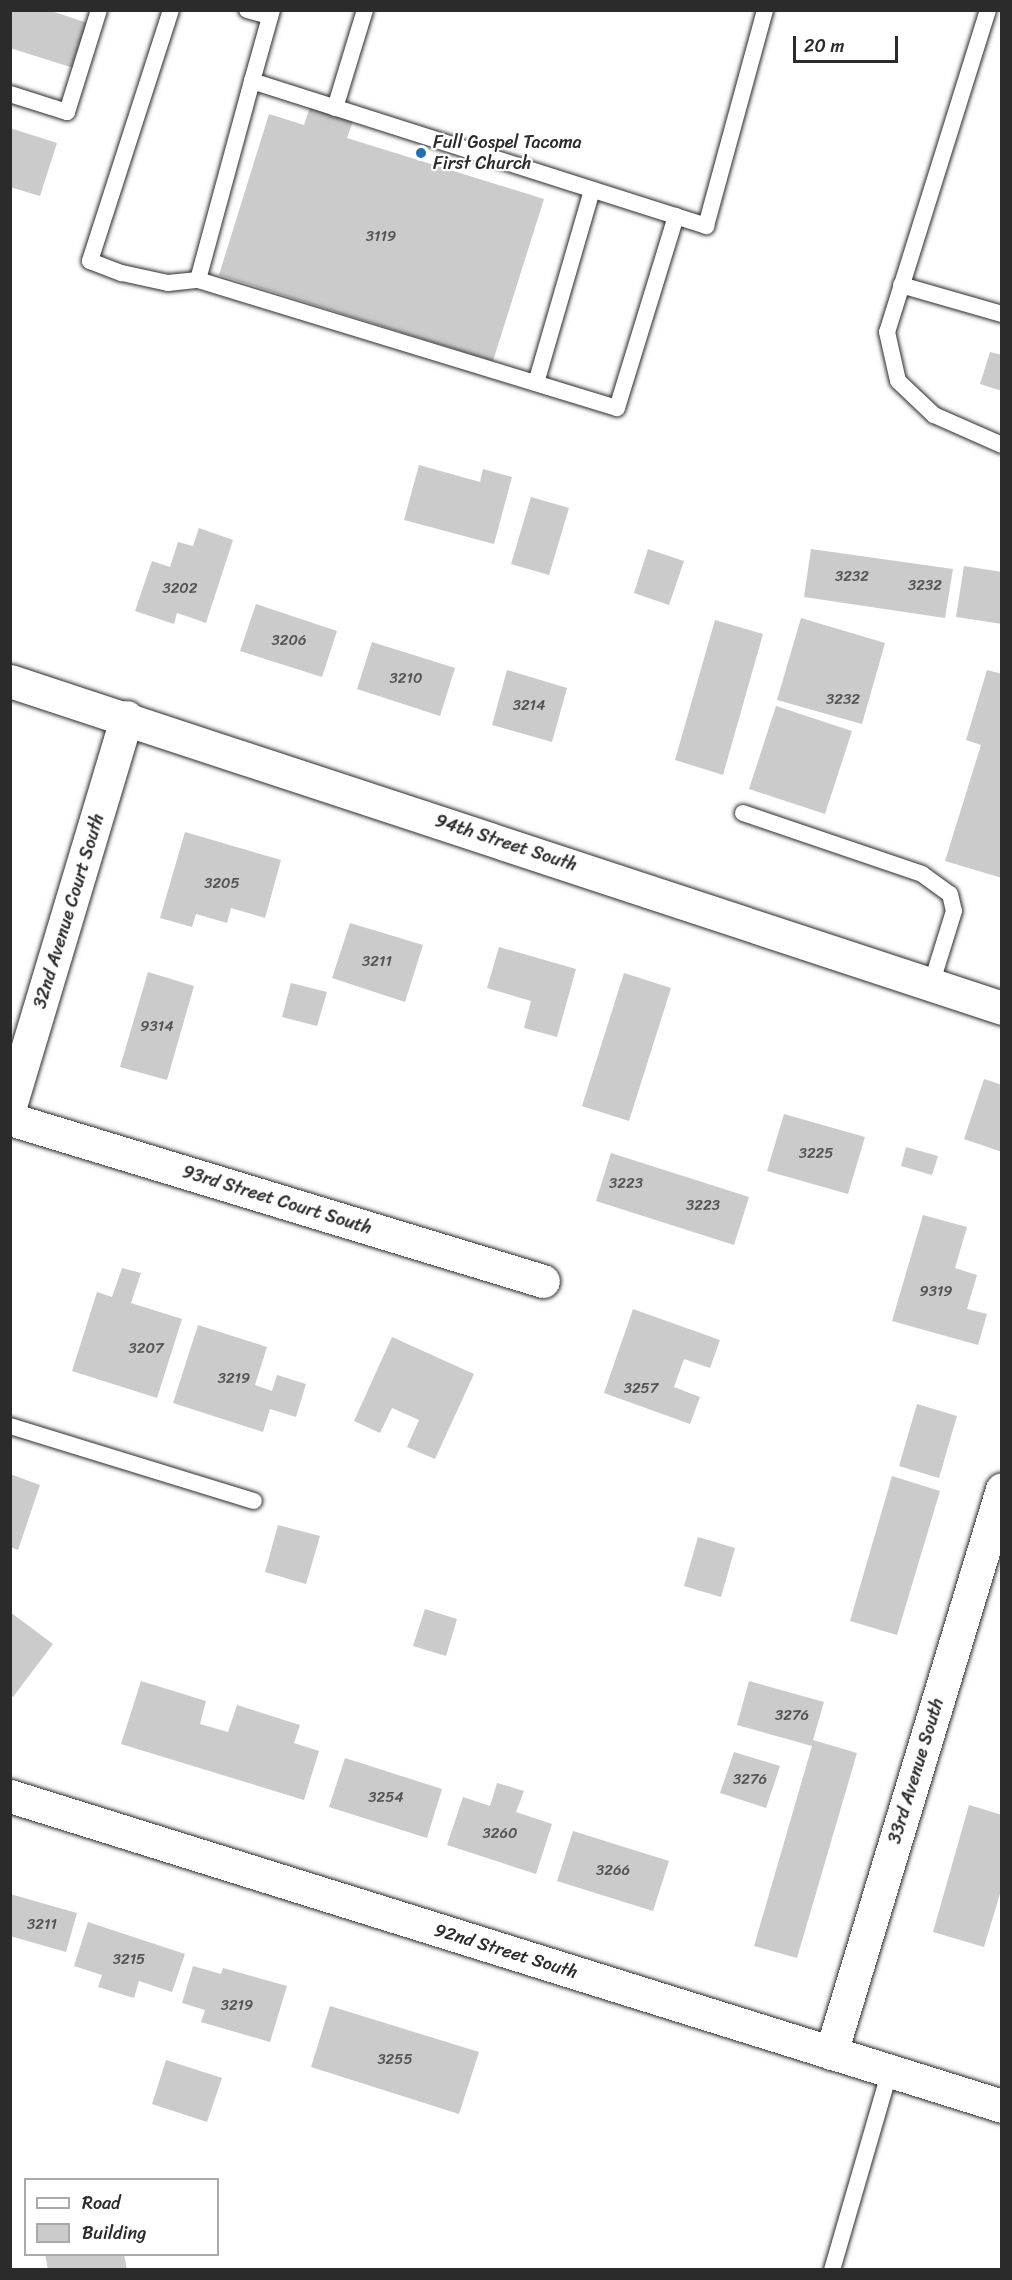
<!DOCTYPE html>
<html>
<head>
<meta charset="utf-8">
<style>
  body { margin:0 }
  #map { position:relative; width:1012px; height:2280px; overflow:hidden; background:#fff; font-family:Sriracha,sans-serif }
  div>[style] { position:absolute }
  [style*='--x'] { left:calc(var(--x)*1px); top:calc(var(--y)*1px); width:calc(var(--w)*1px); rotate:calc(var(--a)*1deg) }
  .building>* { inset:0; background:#cbcbcb }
  .roads { filter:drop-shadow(0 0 2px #2b2b2b) drop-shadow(0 0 2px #2b2b2b) }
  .service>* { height:16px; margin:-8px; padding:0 8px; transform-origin:8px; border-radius:8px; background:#fff }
  .minor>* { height:33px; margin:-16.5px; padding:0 16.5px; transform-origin:16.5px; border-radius:16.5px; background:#fff }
  .dots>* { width:16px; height:16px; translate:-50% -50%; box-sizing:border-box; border:3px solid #fff; border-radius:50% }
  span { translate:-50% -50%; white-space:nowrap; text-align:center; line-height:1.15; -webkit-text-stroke:4.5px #fff; paint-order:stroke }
  .number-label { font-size:15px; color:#535353 }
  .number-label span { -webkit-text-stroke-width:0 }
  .poi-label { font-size:18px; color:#2b2b2b }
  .left { translate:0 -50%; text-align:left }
  .street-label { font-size:18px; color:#2b2b2b }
  .frame { position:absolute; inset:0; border:12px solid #2b2b2b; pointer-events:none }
  .legend { position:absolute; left:24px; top:2178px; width:195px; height:78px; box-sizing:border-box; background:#fff; border:2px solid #aaa; margin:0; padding:8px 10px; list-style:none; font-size:18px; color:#2b2b2b }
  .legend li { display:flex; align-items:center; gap:12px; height:30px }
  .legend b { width:30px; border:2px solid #aaa }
  .scale { position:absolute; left:793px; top:36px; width:105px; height:27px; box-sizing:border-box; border:3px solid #2b2b2b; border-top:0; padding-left:8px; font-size:18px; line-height:21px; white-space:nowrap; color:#2b2b2b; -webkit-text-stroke:4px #fff; paint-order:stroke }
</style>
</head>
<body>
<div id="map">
  <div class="building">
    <i style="clip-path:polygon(10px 10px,48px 10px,94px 25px,80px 70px,10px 48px)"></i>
    <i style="clip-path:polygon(310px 107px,353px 121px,347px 138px,544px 199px,493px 361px,219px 275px,269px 114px,304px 125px)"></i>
    <i style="clip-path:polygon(10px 128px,57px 143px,40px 196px,10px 187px)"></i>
    <i style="clip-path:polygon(990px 352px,1002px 355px,1002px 391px,980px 384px)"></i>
    <i style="clip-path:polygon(419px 465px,480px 482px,483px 469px,512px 477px,494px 544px,404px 520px)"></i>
    <i style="clip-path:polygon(531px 497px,569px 508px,549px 575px,511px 564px)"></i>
    <i style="clip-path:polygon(199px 528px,233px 540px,206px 623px,177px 613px,174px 624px,135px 611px,152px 561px,170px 567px,178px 542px,193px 546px)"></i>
    <i style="clip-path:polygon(648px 549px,684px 561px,669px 605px,634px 593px)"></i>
    <i style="clip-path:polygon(811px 549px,953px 569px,945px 618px,804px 597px)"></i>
    <i style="clip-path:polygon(964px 566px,1002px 572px,1002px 624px,956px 617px)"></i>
    <i style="clip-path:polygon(256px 604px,337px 631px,322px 677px,240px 651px)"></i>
    <i style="clip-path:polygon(801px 618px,885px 643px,862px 724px,777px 700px)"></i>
    <i style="clip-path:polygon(715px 620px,763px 634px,723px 775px,675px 760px)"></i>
    <i style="clip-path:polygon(372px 642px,455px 668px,440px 716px,357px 689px)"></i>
    <i style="clip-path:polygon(507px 670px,567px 688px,552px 742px,492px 725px)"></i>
    <i style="clip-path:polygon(987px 670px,1002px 674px,1002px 878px,945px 861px,981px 745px,966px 740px)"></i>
    <i style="clip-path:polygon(776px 706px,852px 731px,825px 814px,749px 789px)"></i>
    <i style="clip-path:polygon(185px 832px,281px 860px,265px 918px,231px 908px,227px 923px,196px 914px,192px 927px,160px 918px)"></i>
    <i style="clip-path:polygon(350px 923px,423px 945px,405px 1002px,332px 978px)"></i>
    <i style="clip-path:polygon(499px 947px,576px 969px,557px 1037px,524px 1028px,531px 1001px,487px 988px)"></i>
    <i style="clip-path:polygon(148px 972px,194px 986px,167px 1080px,120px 1067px)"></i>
    <i style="clip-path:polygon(624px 973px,671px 988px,629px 1121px,582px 1106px)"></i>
    <i style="clip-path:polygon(291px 983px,327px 992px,317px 1026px,282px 1017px)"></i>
    <i style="clip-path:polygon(984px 1079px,1002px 1085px,1002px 1152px,964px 1139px)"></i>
    <i style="clip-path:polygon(784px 1114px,865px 1137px,848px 1194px,767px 1171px)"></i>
    <i style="clip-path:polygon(906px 1147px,938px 1156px,932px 1175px,901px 1166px)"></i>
    <i style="clip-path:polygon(611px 1153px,749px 1197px,734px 1245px,596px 1201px)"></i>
    <i style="clip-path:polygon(923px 1215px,967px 1227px,955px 1268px,977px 1275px,967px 1309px,987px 1314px,978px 1345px,892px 1321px)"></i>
    <i style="clip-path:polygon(122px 1268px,141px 1273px,131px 1303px,182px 1319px,157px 1398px,72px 1371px,97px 1292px,112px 1297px)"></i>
    <i style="clip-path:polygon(633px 1309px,720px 1340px,710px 1368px,684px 1359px,674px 1387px,700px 1397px,690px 1424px,604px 1393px)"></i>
    <i style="clip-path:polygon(198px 1325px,267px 1347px,255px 1385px,272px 1391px,277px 1375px,306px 1384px,296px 1417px,270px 1409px,263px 1432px,173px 1403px)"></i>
    <i style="clip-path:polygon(392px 1337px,474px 1374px,435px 1459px,407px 1447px,419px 1420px,392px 1408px,380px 1433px,354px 1421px)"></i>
    <i style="clip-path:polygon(917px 1404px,957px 1416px,939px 1478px,899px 1466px)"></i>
    <i style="clip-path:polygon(10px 1474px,40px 1485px,18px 1550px,10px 1547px)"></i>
    <i style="clip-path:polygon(892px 1476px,940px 1491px,897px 1635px,850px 1621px)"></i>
    <i style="clip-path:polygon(278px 1525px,320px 1536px,306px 1584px,265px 1572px)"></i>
    <i style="clip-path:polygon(698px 1537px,735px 1548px,721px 1597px,684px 1586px)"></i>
    <i style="clip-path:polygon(425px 1609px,457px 1619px,446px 1656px,413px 1646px)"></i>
    <i style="clip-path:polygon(10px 1612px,53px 1644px,13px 1697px,10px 1695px)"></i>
    <i style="clip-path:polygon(141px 1681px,206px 1701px,200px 1724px,228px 1732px,237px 1705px,300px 1725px,294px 1743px,319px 1751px,304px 1800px,121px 1744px)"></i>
    <i style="clip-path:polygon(749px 1681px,824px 1702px,813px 1740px,857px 1753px,797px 1958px,754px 1946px,812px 1746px,737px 1725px)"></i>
    <i style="clip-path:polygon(734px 1752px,780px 1766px,766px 1808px,720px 1793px)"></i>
    <i style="clip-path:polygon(345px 1758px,442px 1789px,427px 1838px,329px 1807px)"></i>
    <i style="clip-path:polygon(497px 1783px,524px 1791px,516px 1812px,552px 1824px,536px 1874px,447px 1845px,463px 1797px,490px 1806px)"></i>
    <i style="clip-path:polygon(969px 1805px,1002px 1815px,1002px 1887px,984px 1947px,933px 1932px)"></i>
    <i style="clip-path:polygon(573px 1831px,669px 1861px,653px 1911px,557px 1881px)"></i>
    <i style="clip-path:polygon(10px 1894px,77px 1913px,66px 1952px,10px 1936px)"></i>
    <i style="clip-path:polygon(88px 1922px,185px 1954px,172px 1992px,139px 1981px,134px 1998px,98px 1987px,102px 1975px,74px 1966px)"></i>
    <i style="clip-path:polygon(193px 1966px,221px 1974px,223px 1968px,287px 1986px,270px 2042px,201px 2022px,205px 2010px,182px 2003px)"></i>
    <i style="clip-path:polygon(330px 2006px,479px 2052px,459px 2114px,311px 2067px)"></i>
    <i style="clip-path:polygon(166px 2060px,222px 2078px,207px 2122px,152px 2104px)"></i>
    <i style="clip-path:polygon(45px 2254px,124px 2254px,127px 2270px,48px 2270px)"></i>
  </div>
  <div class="roads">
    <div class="service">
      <i style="--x:171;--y:10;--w:264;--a:107.9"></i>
      <i style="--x:90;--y:261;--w:34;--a:21"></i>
      <i style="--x:122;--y:273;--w:47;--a:12.3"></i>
      <i style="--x:168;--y:283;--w:30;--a:-6"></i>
      <i style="--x:247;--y:10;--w:24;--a:15"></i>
      <i style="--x:272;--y:10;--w:74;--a:105.7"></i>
      <i style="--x:252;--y:81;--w:477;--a:17.7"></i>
      <i style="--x:706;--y:226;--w:224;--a:-74.7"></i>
      <i style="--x:988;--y:10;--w:337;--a:107.4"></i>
      <i style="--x:887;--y:332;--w:50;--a:77.3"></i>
      <i style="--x:898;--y:381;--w:50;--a:43.4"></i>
      <i style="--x:934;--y:415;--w:74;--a:23.8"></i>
      <i style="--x:252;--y:81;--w:206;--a:105.2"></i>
      <i style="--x:198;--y:280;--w:438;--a:17"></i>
      <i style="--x:617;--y:408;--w:201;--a:-72.9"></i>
      <i style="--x:10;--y:94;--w:60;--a:17.5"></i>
      <i style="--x:67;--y:112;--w:107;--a:-72.6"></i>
      <i style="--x:335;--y:108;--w:102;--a:-73"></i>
      <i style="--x:901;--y:285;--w:105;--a:16"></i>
      <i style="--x:536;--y:383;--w:201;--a:-73.8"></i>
      <i style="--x:743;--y:813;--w:189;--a:18.8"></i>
      <i style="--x:922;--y:874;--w:34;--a:36"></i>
      <i style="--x:950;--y:894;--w:17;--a:77"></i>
      <i style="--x:954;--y:911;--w:77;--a:107.3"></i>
      <i style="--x:10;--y:1426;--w:255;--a:17.1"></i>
      <i style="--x:832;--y:2270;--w:207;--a:-73.8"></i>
    </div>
    <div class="minor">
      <i style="--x:10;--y:681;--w:1045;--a:18.24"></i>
      <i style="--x:10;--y:1106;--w:406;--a:-73.3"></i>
      <i style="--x:10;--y:1119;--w:557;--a:16.91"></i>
      <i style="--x:10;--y:1796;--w:1039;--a:17.35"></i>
      <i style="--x:831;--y:2053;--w:589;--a:-73.13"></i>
    </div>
  </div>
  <div class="dots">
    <i style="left:421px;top:153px;background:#1f6fb2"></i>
  </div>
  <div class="number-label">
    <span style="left:381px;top:237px">3119</span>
    <span style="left:852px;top:577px">3232</span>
    <span style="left:925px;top:586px">3232</span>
    <span style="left:180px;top:589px">3202</span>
    <span style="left:289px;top:641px">3206</span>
    <span style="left:406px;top:679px">3210</span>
    <span style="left:843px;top:700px">3232</span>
    <span style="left:529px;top:706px">3214</span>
    <span style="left:222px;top:884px">3205</span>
    <span style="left:377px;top:962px">3211</span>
    <span style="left:157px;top:1027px">9314</span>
    <span style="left:816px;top:1154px">3225</span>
    <span style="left:626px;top:1184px">3223</span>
    <span style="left:703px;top:1206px">3223</span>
    <span style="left:936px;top:1292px">9319</span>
    <span style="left:146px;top:1349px">3207</span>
    <span style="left:234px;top:1379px">3219</span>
    <span style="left:641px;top:1389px">3257</span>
    <span style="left:792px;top:1716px">3276</span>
    <span style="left:750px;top:1780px">3276</span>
    <span style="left:386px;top:1798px">3254</span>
    <span style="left:500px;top:1834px">3260</span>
    <span style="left:613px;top:1871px">3266</span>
    <span style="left:42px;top:1925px">3211</span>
    <span style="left:129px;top:1960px">3215</span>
    <span style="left:237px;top:2006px">3219</span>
    <span style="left:395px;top:2060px">3255</span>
  </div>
  <div class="poi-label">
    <span class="left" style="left:433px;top:153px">Full Gospel Tacoma<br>First Church</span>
  </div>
  <div class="street-label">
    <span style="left:506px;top:843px;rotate:18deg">94th Street South</span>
    <span style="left:69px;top:911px;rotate:-73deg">32nd Avenue Court South</span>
    <span style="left:277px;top:1200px;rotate:17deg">93rd Street Court South</span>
    <span style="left:916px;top:1771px;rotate:-73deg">33rd Avenue South</span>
    <span style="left:506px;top:1951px;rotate:17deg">92nd Street South</span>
  </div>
  <div class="frame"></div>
  <ul class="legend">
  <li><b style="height:8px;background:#fff"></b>Road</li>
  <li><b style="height:16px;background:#cbcbcb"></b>Building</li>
  </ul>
  <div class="scale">20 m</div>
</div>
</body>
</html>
